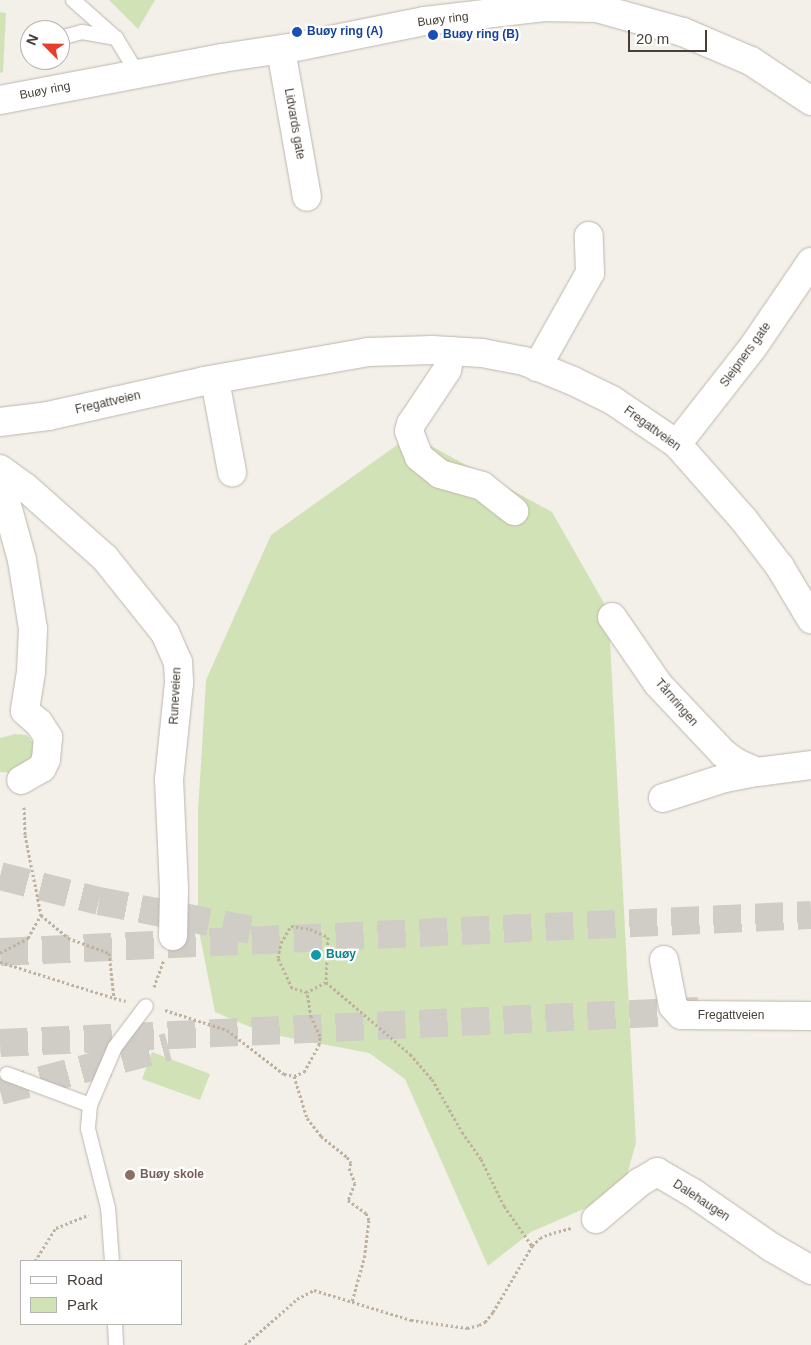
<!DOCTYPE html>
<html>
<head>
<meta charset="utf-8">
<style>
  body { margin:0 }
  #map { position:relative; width:811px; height:1345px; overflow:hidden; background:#f3efe9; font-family:Arial,sans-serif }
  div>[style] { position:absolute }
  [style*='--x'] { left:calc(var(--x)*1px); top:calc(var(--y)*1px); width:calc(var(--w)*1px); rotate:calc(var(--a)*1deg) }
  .green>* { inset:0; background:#d1e3b6 }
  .trunk-tunnel>* { height:28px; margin-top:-14px; transform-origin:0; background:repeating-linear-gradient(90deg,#d0ccc6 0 28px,transparent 0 42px) }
  .path>* { height:3px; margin-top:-1.5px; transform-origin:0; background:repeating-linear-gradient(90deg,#beb19f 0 2.5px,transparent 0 5px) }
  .roads { filter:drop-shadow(0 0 1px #beb6ac) drop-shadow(0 0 1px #beb6ac) }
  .service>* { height:14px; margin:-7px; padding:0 7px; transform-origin:7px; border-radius:7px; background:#fff }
  .minor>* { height:28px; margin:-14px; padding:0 14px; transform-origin:14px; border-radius:14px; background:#fff }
  .dots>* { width:14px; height:14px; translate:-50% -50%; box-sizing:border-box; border:2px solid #fff; border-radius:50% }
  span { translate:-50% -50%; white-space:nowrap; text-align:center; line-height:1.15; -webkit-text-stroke:4.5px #fff; paint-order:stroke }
  .street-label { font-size:12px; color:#464038 }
  .transit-label { font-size:12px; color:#164399; font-weight:700 }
  .left { translate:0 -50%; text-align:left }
  .culture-label { font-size:12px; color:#0d838f; font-weight:700 }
  .education-label { font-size:12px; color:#785e54; font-weight:700 }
  .legend { position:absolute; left:20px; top:1260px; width:162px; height:65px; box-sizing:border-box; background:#fff; border:1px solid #b5b3af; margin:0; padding:6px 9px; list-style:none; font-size:15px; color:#464038 }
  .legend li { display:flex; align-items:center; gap:10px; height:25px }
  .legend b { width:25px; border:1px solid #b5b3af }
  .north { position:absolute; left:20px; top:20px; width:50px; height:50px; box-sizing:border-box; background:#fff; border:1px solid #b5b3af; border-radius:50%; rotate:293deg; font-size:14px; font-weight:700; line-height:20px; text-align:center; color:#464038 }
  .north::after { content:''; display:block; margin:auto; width:18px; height:22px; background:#e63e2d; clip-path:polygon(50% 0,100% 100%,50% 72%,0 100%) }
  .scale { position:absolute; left:628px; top:30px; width:79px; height:22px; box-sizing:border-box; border:2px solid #464038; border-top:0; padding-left:6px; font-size:15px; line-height:18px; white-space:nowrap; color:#464038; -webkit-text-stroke:4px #fff; paint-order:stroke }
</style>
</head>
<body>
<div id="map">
  <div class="green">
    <i style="clip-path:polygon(109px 0,155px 0,138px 29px)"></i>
    <i style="clip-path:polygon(0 12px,6px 13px,3px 72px,0 73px)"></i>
    <i style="clip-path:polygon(411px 435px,552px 512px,612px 617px,609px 621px,636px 1143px,626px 1178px,586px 1208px,531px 1232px,488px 1266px,405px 1079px,369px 1053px,264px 1033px,215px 1012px,198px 926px,198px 812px,206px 680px,271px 535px)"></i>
    <i style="clip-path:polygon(15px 734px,27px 735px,34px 744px,35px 762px,14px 773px,0 772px,0 738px)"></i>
    <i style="clip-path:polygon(152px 1052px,210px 1074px,200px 1100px,142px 1079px)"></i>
  </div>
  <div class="trunk-tunnel">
    <i style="--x:0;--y:876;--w:102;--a:14.2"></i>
    <i style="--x:99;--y:901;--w:155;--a:10.8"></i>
    <i style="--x:0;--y:952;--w:812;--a:-2.61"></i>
    <i style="--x:0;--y:1043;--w:699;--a:-2.62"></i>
    <i style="--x:0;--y:1091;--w:174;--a:-14.7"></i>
  </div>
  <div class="path">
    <i style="--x:24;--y:807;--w:28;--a:88"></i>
    <i style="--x:25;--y:835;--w:82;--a:78.7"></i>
    <i style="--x:41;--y:915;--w:35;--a:40"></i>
    <i style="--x:68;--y:938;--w:44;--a:20.1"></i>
    <i style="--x:109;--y:953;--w:45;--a:83.7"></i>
    <i style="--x:114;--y:998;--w:12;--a:14"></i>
    <i style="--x:0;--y:953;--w:32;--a:-28"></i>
    <i style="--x:28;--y:938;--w:26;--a:-61"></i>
    <i style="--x:0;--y:962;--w:120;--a:17.5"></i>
    <i style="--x:326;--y:982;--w:21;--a:152"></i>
    <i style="--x:307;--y:992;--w:16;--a:-165"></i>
    <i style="--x:292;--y:988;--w:33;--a:-115"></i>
    <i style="--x:278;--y:958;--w:15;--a:-79"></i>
    <i style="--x:281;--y:943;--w:20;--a:-60"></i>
    <i style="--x:291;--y:926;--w:19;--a:9"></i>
    <i style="--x:310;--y:929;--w:20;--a:24"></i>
    <i style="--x:328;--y:937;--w:45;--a:92.5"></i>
    <i style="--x:326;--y:982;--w:111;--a:40.6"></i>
    <i style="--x:410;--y:1054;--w:33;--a:49"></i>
    <i style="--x:432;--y:1079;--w:61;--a:60.5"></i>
    <i style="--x:462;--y:1132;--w:33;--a:55"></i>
    <i style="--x:481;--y:1159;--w:52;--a:63.9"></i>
    <i style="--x:504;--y:1206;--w:49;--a:55"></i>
    <i style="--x:154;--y:987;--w:29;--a:-70"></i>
    <i style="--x:165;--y:1010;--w:65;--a:17.9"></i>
    <i style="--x:227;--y:1030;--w:72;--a:37.7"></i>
    <i style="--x:284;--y:1074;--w:10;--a:11"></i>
    <i style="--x:294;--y:1076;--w:11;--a:-22"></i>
    <i style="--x:304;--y:1072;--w:31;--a:-61"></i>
    <i style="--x:319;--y:1045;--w:9;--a:-84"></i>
    <i style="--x:320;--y:1036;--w:21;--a:-115"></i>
    <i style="--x:311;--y:1017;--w:25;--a:-99"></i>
    <i style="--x:294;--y:1076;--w:44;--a:72.8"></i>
    <i style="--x:307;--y:1118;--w:23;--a:52"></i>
    <i style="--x:321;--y:1136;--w:33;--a:39"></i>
    <i style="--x:347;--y:1157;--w:7;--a:56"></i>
    <i style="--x:351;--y:1163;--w:5;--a:112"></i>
    <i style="--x:349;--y:1168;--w:16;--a:68"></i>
    <i style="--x:355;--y:1183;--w:18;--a:112"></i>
    <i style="--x:348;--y:1200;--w:22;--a:36"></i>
    <i style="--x:366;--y:1213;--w:8;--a:67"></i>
    <i style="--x:369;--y:1220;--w:35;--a:97"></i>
    <i style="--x:365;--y:1255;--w:49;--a:105.5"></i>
    <i style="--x:35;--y:1261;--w:39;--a:-58"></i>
    <i style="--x:56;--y:1228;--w:35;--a:-22"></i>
    <i style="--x:245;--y:1345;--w:69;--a:-41.5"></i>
    <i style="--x:297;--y:1299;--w:19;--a:-28"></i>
    <i style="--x:314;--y:1290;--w:102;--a:17.2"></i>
    <i style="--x:411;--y:1320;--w:57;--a:8.1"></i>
    <i style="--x:467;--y:1328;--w:12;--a:-14"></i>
    <i style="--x:479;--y:1325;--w:7;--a:-27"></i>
    <i style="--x:485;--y:1322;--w:13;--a:-51"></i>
    <i style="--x:493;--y:1312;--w:77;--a:-59.4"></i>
    <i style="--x:532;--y:1246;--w:11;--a:-45"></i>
    <i style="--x:540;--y:1238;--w:10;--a:-24"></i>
    <i style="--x:549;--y:1234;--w:23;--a:-15"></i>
  </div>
  <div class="roads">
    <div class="service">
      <i style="--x:73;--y:0;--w:57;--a:41.5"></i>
      <i style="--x:116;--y:38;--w:42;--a:58.6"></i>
      <i style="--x:60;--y:38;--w:23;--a:-15"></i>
      <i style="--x:82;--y:32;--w:35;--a:10"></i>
      <i style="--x:7;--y:1074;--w:89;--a:20.5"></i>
      <i style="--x:90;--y:1105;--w:63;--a:-66.7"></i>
      <i style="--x:115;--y:1047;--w:51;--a:-52.9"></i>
      <i style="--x:90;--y:1105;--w:24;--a:95"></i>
      <i style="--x:88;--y:1129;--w:81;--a:75.8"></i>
      <i style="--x:108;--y:1208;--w:53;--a:85.7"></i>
      <i style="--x:115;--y:1324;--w:21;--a:87"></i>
    </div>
    <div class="minor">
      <i style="--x:281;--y:50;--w:149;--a:80"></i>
      <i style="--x:0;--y:100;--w:226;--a:-10.7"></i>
      <i style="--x:222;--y:58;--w:80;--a:-8.6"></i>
      <i style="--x:301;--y:46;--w:126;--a:-11.4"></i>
      <i style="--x:425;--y:21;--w:120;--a:-6.7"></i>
      <i style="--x:544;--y:7;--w:53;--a:1.1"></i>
      <i style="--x:597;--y:8;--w:89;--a:15.6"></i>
      <i style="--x:683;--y:32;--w:74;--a:23.1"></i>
      <i style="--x:751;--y:61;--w:72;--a:33.7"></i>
      <i style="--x:451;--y:351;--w:19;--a:102"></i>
      <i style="--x:447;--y:370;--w:65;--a:123.7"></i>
      <i style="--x:411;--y:424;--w:7;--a:106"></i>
      <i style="--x:409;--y:431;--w:12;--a:70"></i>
      <i style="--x:413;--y:442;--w:16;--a:68"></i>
      <i style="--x:419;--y:457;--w:27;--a:39"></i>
      <i style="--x:440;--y:474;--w:44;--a:15.9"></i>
      <i style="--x:482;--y:486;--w:41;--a:38"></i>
      <i style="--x:537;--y:367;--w:108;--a:-60.6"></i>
      <i style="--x:590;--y:273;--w:37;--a:-92"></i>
      <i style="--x:215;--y:380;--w:94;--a:79.5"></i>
      <i style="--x:0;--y:422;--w:48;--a:-7.1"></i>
      <i style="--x:48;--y:416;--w:160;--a:-12.6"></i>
      <i style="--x:204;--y:381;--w:167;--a:-10"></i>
      <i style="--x:368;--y:352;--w:64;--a:-1.8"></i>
      <i style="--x:432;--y:350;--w:50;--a:3.4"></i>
      <i style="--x:482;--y:353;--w:43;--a:10.8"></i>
      <i style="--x:524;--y:361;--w:53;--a:22.2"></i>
      <i style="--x:573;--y:381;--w:43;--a:26"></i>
      <i style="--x:612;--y:400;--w:78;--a:34.1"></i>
      <i style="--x:677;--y:444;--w:101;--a:48.6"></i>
      <i style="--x:744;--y:520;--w:59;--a:52.5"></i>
      <i style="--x:780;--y:567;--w:61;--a:59.2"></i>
      <i style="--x:677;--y:444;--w:123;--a:-51.9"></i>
      <i style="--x:753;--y:347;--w:103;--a:-55.7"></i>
      <i style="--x:0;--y:469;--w:31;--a:36"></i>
      <i style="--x:25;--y:487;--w:107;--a:41.6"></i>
      <i style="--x:105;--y:558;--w:96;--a:51.3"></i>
      <i style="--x:165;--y:633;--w:32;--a:66"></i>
      <i style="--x:178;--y:662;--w:21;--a:87"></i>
      <i style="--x:179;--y:683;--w:97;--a:95.9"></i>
      <i style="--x:169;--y:779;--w:111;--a:87.4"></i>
      <i style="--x:174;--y:890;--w:46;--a:91.2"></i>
      <i style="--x:0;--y:480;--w:83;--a:74.6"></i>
      <i style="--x:22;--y:560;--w:70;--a:80.9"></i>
      <i style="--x:33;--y:629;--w:43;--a:92.7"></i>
      <i style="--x:31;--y:672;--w:39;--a:99"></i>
      <i style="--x:25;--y:711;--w:18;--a:41"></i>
      <i style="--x:39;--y:723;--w:17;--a:57"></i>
      <i style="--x:48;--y:737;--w:22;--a:95"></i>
      <i style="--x:46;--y:759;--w:10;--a:114"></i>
      <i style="--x:42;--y:768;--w:24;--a:150"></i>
      <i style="--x:612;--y:617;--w:81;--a:55.5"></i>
      <i style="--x:658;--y:684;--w:95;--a:46.7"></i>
      <i style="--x:723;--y:753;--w:17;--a:36"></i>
      <i style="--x:737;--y:763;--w:22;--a:24"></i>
      <i style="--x:757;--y:772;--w:54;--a:-7.4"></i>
      <i style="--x:663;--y:798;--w:65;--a:-17.9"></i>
      <i style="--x:725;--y:778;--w:33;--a:-11"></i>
      <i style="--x:664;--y:960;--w:47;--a:78.9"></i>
      <i style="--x:673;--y:1006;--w:12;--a:48"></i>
      <i style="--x:681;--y:1015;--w:130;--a:0.4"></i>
      <i style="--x:596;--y:1219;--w:57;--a:-40.1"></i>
      <i style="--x:640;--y:1182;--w:20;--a:-30"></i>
      <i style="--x:657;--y:1172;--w:42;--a:30.3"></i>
      <i style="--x:693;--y:1193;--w:95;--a:34.7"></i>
      <i style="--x:771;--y:1247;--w:46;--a:29.9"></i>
    </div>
  </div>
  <div class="dots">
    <i style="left:297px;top:32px;background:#1a4fb4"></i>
    <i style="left:433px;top:35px;background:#1a4fb4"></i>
    <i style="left:316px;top:955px;background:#0f9aa8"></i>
    <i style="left:130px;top:1175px;background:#8d6e63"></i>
  </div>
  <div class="street-label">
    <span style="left:443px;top:20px;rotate:-7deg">Buøy ring</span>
    <span style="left:45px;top:91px;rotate:-11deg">Buøy ring</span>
    <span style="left:294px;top:124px;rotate:80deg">Lidvards gate</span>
    <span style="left:746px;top:355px;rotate:-54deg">Sleipners gate</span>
    <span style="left:108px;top:403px;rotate:-13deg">Fregattveien</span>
    <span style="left:652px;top:429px;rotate:36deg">Fregattveien</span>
    <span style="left:176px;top:696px;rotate:-87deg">Runeveien</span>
    <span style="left:676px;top:703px;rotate:49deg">Tårnringen</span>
    <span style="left:731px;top:1016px">Fregattveien</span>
    <span style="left:701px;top:1201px;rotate:33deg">Dalehaugen</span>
  </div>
  <div class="transit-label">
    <span class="left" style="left:307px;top:32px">Buøy ring (A)</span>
    <span class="left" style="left:443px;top:35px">Buøy ring (B)</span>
  </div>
  <div class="culture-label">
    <span class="left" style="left:326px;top:955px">Buøy</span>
  </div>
  <div class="education-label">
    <span class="left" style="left:140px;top:1175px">Buøy skole</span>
  </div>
  <ul class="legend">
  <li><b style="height:6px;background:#fff"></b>Road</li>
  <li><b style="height:14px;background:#d1e3b6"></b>Park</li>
  </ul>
  <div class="north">N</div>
  <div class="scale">20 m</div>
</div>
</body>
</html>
